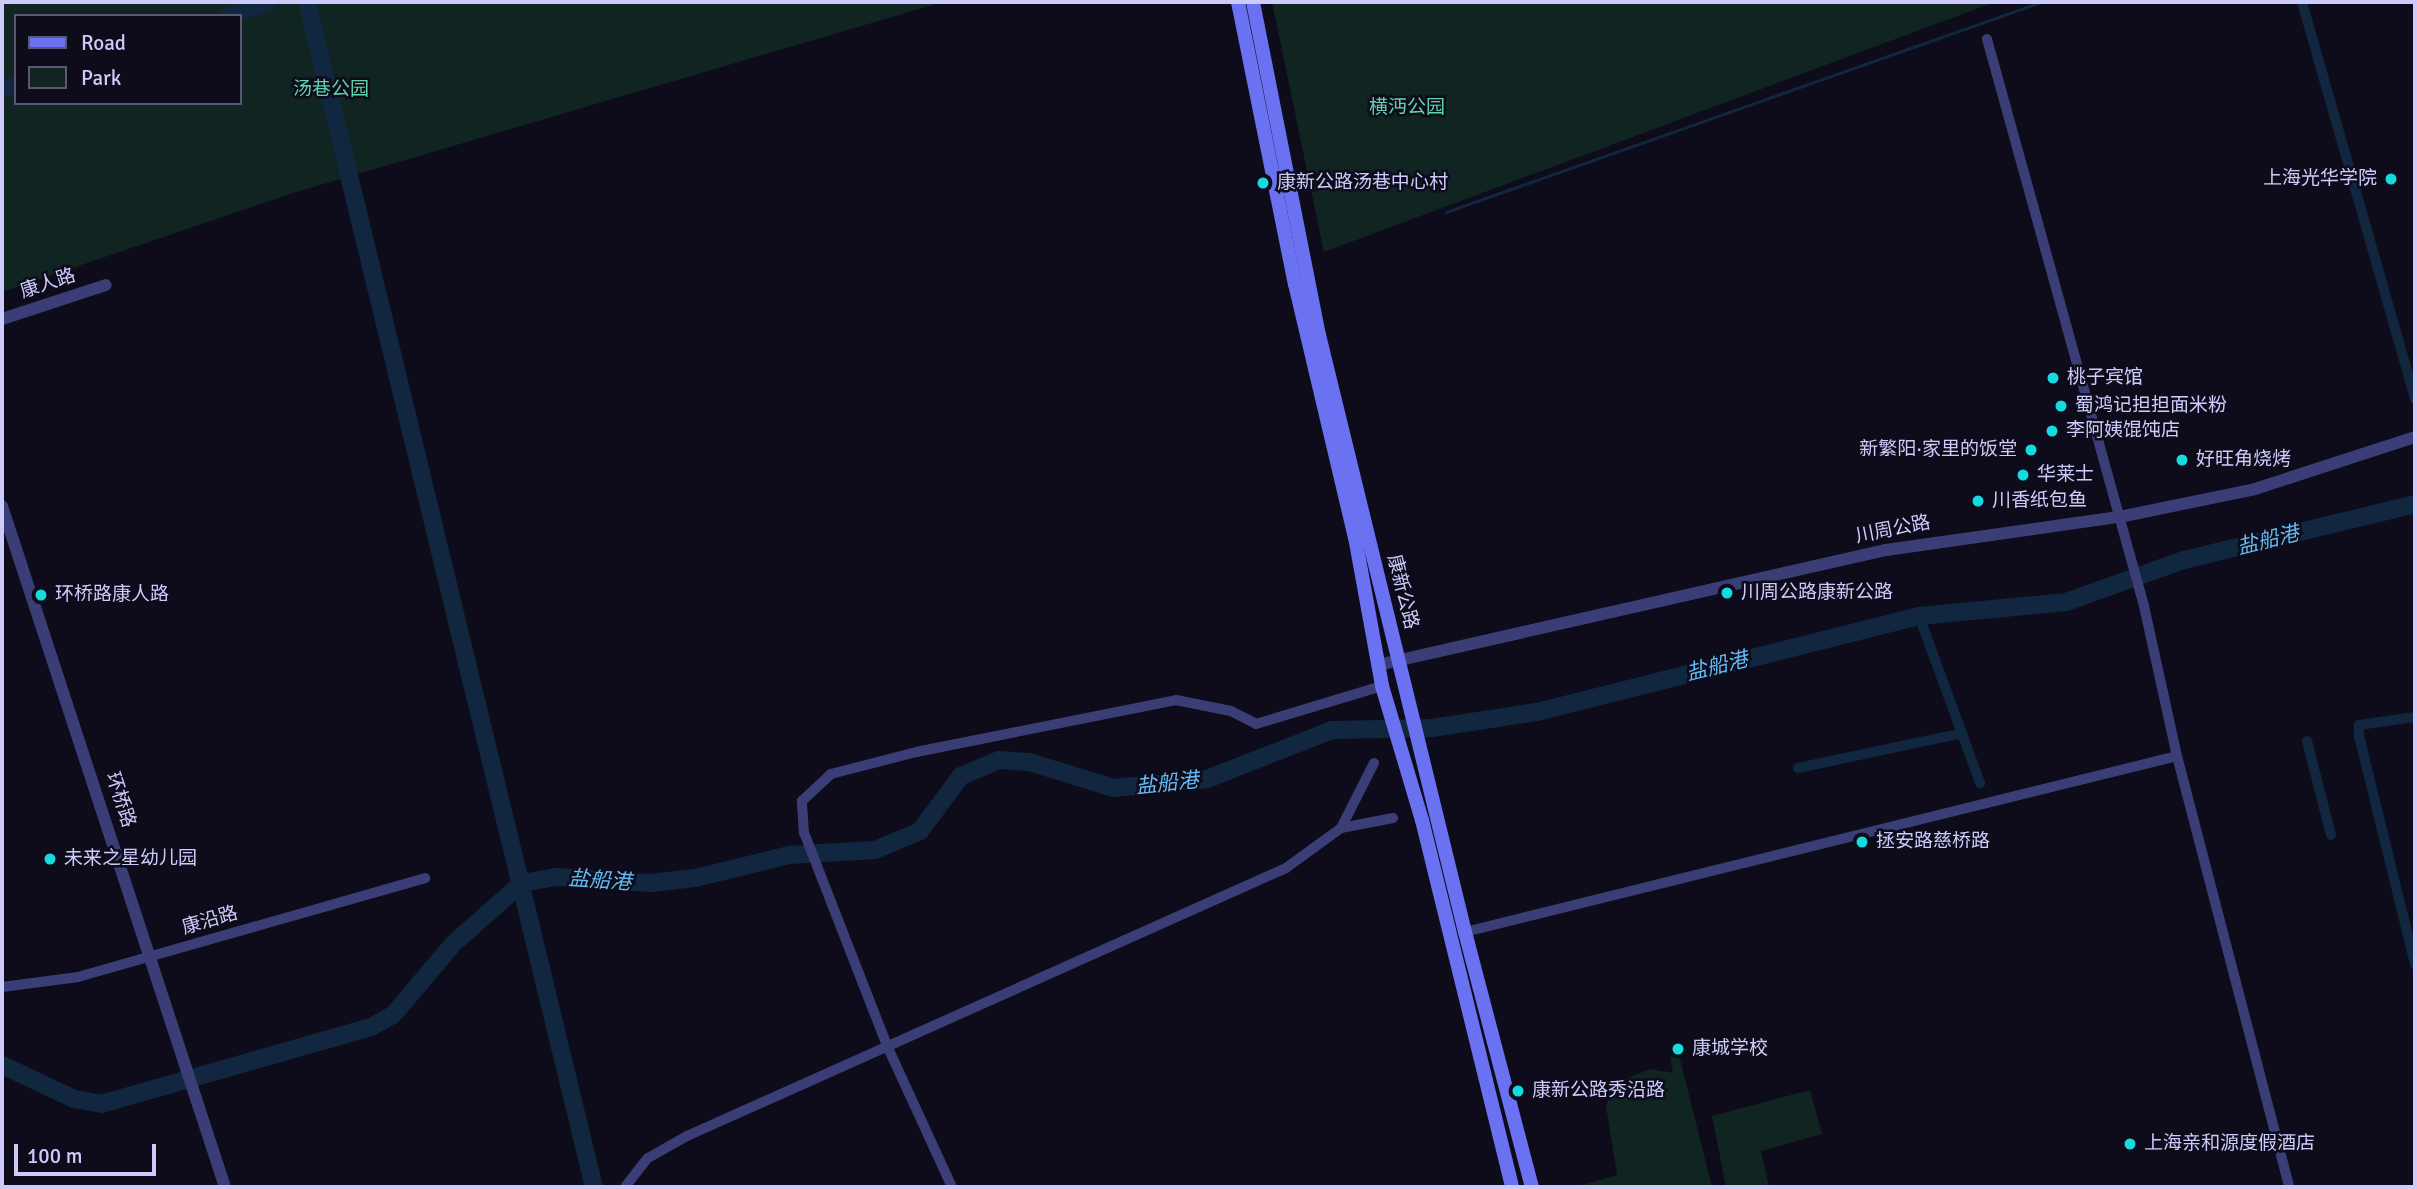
<!DOCTYPE html>
<html>
<head>
<meta charset="utf-8">
<style>
  body { margin:0 }
  #map { position:relative; width:2417px; height:1189px; overflow:hidden; background:#0e0c1b; font-family:Signika,"Noto Sans SC",sans-serif }
  div>[style] { position:absolute }
  [style*='--x'] { left:calc(var(--x)*1px); top:calc(var(--y)*1px); width:calc(var(--w)*1px); rotate:calc(var(--a)*1deg) }
  .green>* { inset:0; background:#102422 }
  .stream>* { height:2.5px; margin:-1.25px; padding:0 1.25px; transform-origin:1.25px; border-radius:1.25px; background:#11273f }
  .canal>* { height:10px; margin:-5px; padding:0 5px; transform-origin:5px; border-radius:5px; background:#11273f }
  .river>* { height:18px; margin:-9px; padding:0 9px; transform-origin:9px; border-radius:9px; background:#11273f }
  .minor>* { height:10px; margin:-5px; padding:0 5px; transform-origin:5px; border-radius:5px; background:#3b3e76 }
  .tertiary>* { height:12px; margin:-6px; padding:0 6px; transform-origin:6px; border-radius:6px; background:#3b3e76 }
  .secondary>* { height:14px; margin:-7px; padding:0 7px; transform-origin:7px; border-radius:7px; background:#6a72f2 }
  .dots>* { width:19px; height:19px; translate:-50% -50%; box-sizing:border-box; border:4px solid #0e0c1b; border-radius:50% }
  span { translate:-50% -50%; white-space:nowrap; text-align:center; line-height:1.15; -webkit-text-stroke:5px #0e0c1b; paint-order:stroke }
  .park-label { font-size:19px; color:#5ed3ac }
  .poi-label { font-size:19px; color:#cccbfb }
  .right { translate:-100% -50%; text-align:right }
  .left { translate:0 -50%; text-align:left }
  .street-label { font-size:19px; color:#cccbfb }
  .water-label { font-size:21px; color:#62bbf2; font-style:italic }
  .frame { position:absolute; inset:0; border:4px solid #cccbfb; pointer-events:none }
  .legend { position:absolute; left:14px; top:14px; width:228px; height:91px; box-sizing:border-box; background:#0e0c1b; border:2px solid #5a5875; margin:0; padding:9px 12px; list-style:none; font-size:21px; color:#cccbfb }
  .legend li { display:flex; align-items:center; gap:14px; height:35px }
  .legend b { width:35px; border:2px solid #5a5875 }
  .scale { position:absolute; left:14px; top:1144px; width:142px; height:32px; box-sizing:border-box; border:4px solid #cccbfb; border-top:0; padding-left:9px; font-size:21px; line-height:24px; white-space:nowrap; color:#cccbfb; -webkit-text-stroke:5px #0e0c1b; paint-order:stroke }
</style>
</head>
<body>
<div id="map">
  <div class="green">
    <i style="clip-path:polygon(evenodd,2px 2px,943px 2px,293px 193px,2px 292px,2px 2px,16px 16px,240px 16px,240px 103px,16px 103px,16px 16px)"></i>
    <i style="clip-path:polygon(1272px 2px,1995px 2px,1324px 252px)"></i>
    <i style="clip-path:polygon(1679px 1055px,1712px 1187px,1576px 1187px,1617px 1175px,1606px 1106px,1616px 1083px,1650px 1069px,1673px 1073px,1670px 1057px)"></i>
    <i style="clip-path:polygon(1810px 1090px,1822px 1134px,1761px 1151px,1769px 1187px,1726px 1187px,1712px 1116px)"></i>
  </div>
  <div class="stream">
    <i style="--x:1446;--y:212;--w:631;--a:-19.44"></i>
  </div>
  <div class="canal">
    <i style="--x:2302;--y:2;--w:413;--a:74.1"></i>
    <i style="--x:1919;--y:616;--w:178;--a:69.9"></i>
    <i style="--x:2415;--y:717;--w:57;--a:171.9"></i>
    <i style="--x:2359;--y:725;--w:11;--a:90"></i>
    <i style="--x:2359;--y:736;--w:235;--a:76.2"></i>
    <i style="--x:2307;--y:741;--w:97;--a:75.7"></i>
    <i style="--x:1798;--y:768;--w:168;--a:-12"></i>
  </div>
  <div class="river">
    <i style="--x:307;--y:2;--w:1219;--a:76.39"></i>
    <i style="--x:228;--y:16;--w:41;--a:-19.7"></i>
    <i style="--x:2;--y:88;--w:14;--a:-8"></i>
    <i style="--x:2;--y:1065;--w:80;--a:25.3"></i>
    <i style="--x:74;--y:1099;--w:27;--a:10"></i>
    <i style="--x:101;--y:1104;--w:281;--a:-15.9"></i>
    <i style="--x:371;--y:1027;--w:25;--a:-29"></i>
    <i style="--x:393;--y:1015;--w:93;--a:-49.8"></i>
    <i style="--x:453;--y:944;--w:92;--a:-41.5"></i>
    <i style="--x:522;--y:883;--w:36;--a:-10"></i>
    <i style="--x:557;--y:877;--w:93;--a:3.7"></i>
    <i style="--x:650;--y:883;--w:45;--a:-6.3"></i>
    <i style="--x:695;--y:878;--w:97;--a:-13.7"></i>
    <i style="--x:789;--y:855;--w:86;--a:-3.3"></i>
    <i style="--x:875;--y:850;--w:49;--a:-22.9"></i>
    <i style="--x:920;--y:831;--w:69;--a:-53.3"></i>
    <i style="--x:961;--y:776;--w:41;--a:-22.8"></i>
    <i style="--x:999;--y:760;--w:30;--a:4"></i>
    <i style="--x:1029;--y:762;--w:89;--a:17"></i>
    <i style="--x:1114;--y:788;--w:93;--a:-5.5"></i>
    <i style="--x:1207;--y:779;--w:134;--a:-21.4"></i>
    <i style="--x:1332;--y:730;--w:100;--a:-1.1"></i>
    <i style="--x:1432;--y:728;--w:106;--a:-8.7"></i>
    <i style="--x:1537;--y:712;--w:394;--a:-14.1"></i>
    <i style="--x:1919;--y:616;--w:148;--a:-5.4"></i>
    <i style="--x:2066;--y:602;--w:125;--a:-19.6"></i>
    <i style="--x:2184;--y:560;--w:238;--a:-13.6"></i>
  </div>
  <div class="minor">
    <i style="--x:1987;--y:39;--w:588;--a:74.52"></i>
    <i style="--x:2144;--y:606;--w:154;--a:77.6"></i>
    <i style="--x:2177;--y:756;--w:445;--a:75.4"></i>
    <i style="--x:1341;--y:828;--w:53;--a:-10.9"></i>
    <i style="--x:1465;--y:932;--w:733;--a:-13.88"></i>
    <i style="--x:2;--y:987;--w:77;--a:-7.5"></i>
    <i style="--x:78;--y:977;--w:361;--a:-15.9"></i>
    <i style="--x:625;--y:1187;--w:37;--a:-52"></i>
    <i style="--x:648;--y:1158;--w:45;--a:-29.4"></i>
    <i style="--x:687;--y:1136;--w:656;--a:-24.1"></i>
    <i style="--x:1286;--y:868;--w:68;--a:-36"></i>
    <i style="--x:1341;--y:828;--w:73;--a:-63.1"></i>
    <i style="--x:952;--y:1187;--w:153;--a:-114.7"></i>
    <i style="--x:888;--y:1048;--w:231;--a:-111.3"></i>
    <i style="--x:804;--y:833;--w:32;--a:-94"></i>
    <i style="--x:802;--y:801;--w:40;--a:-43"></i>
    <i style="--x:831;--y:774;--w:88;--a:-14.5"></i>
    <i style="--x:916;--y:752;--w:265;--a:-11.3"></i>
    <i style="--x:1176;--y:700;--w:56;--a:11.3"></i>
    <i style="--x:1231;--y:711;--w:28;--a:27"></i>
    <i style="--x:1256;--y:724;--w:132;--a:-16.8"></i>
  </div>
  <div class="tertiary">
    <i style="--x:2;--y:319;--w:109;--a:-18.1"></i>
    <i style="--x:2;--y:506;--w:717;--a:71.87"></i>
    <i style="--x:1378;--y:665;--w:521;--a:-12.76"></i>
    <i style="--x:1886;--y:550;--w:235;--a:-8.1"></i>
    <i style="--x:2119;--y:517;--w:139;--a:-11.6"></i>
    <i style="--x:2255;--y:489;--w:168;--a:-18"></i>
  </div>
  <div class="secondary">
    <i style="--x:1238;--y:2;--w:288;--a:78.6"></i>
    <i style="--x:1295;--y:284;--w:260;--a:76.7"></i>
    <i style="--x:1355;--y:537;--w:151;--a:79.7"></i>
    <i style="--x:1382;--y:686;--w:140;--a:73.4"></i>
    <i style="--x:1422;--y:820;--w:378;--a:76.2"></i>
    <i style="--x:1253;--y:2;--w:339;--a:78.8"></i>
    <i style="--x:1319;--y:335;--w:615;--a:76.26"></i>
    <i style="--x:1465;--y:932;--w:264;--a:75.3"></i>
  </div>
  <div class="dots">
    <i style="left:2391px;top:179px;background:#13dbde"></i>
    <i style="left:1263px;top:183px;background:#13dbde"></i>
    <i style="left:2053px;top:378px;background:#13dbde"></i>
    <i style="left:2061px;top:406px;background:#13dbde"></i>
    <i style="left:2052px;top:431px;background:#13dbde"></i>
    <i style="left:2031px;top:450px;background:#13dbde"></i>
    <i style="left:2182px;top:460px;background:#13dbde"></i>
    <i style="left:2023px;top:475px;background:#13dbde"></i>
    <i style="left:1978px;top:501px;background:#13dbde"></i>
    <i style="left:1727px;top:593px;background:#13dbde"></i>
    <i style="left:41px;top:595px;background:#13dbde"></i>
    <i style="left:1862px;top:842px;background:#13dbde"></i>
    <i style="left:50px;top:859px;background:#13dbde"></i>
    <i style="left:1678px;top:1049px;background:#13dbde"></i>
    <i style="left:1518px;top:1091px;background:#13dbde"></i>
    <i style="left:2130px;top:1144px;background:#13dbde"></i>
  </div>
  <div class="park-label">
    <span style="left:331px;top:90px">汤巷公园</span>
    <span style="left:1407px;top:108px">横沔公园</span>
  </div>
  <div class="poi-label">
    <span class="right" style="left:2377px;top:179px">上海光华学院</span>
    <span class="left" style="left:1277px;top:183px">康新公路汤巷中心村</span>
    <span class="left" style="left:2067px;top:378px">桃子宾馆</span>
    <span class="left" style="left:2075px;top:406px">蜀鸿记担担面米粉</span>
    <span class="left" style="left:2066px;top:431px">李阿姨馄饨店</span>
    <span class="right" style="left:2017px;top:450px">新繁阳·家里的饭堂</span>
    <span class="left" style="left:2196px;top:460px">好旺角烧烤</span>
    <span class="left" style="left:2037px;top:475px">华莱士</span>
    <span class="left" style="left:1992px;top:501px">川香纸包鱼</span>
    <span class="left" style="left:1741px;top:593px">川周公路康新公路</span>
    <span class="left" style="left:55px;top:595px">环桥路康人路</span>
    <span class="left" style="left:1876px;top:842px">拯安路慈桥路</span>
    <span class="left" style="left:64px;top:859px">未来之星幼儿园</span>
    <span class="left" style="left:1692px;top:1049px">康城学校</span>
    <span class="left" style="left:1532px;top:1091px">康新公路秀沿路</span>
    <span class="left" style="left:2144px;top:1144px">上海亲和源度假酒店</span>
  </div>
  <div class="street-label">
    <span style="left:48px;top:284px;rotate:-18deg">康人路</span>
    <span style="left:1893px;top:530px;rotate:-11deg">川周公路</span>
    <span style="left:1402px;top:592px;rotate:76deg">康新公路</span>
    <span style="left:120px;top:800px;rotate:72deg">环桥路</span>
    <span style="left:210px;top:921px;rotate:-16deg">康沿路</span>
  </div>
  <div class="water-label">
    <span style="left:2268px;top:540px;rotate:-14deg">盐船港</span>
    <span style="left:1717px;top:666px;rotate:-14deg">盐船港</span>
    <span style="left:1167px;top:783px;rotate:-6deg">盐船港</span>
    <span style="left:600px;top:880px;rotate:4deg">盐船港</span>
  </div>
  <div class="frame"></div>
  <ul class="legend">
  <li><b style="height:9px;background:#6a72f2"></b>Road</li>
  <li><b style="height:19px;background:#102422"></b>Park</li>
  </ul>
  <div class="scale">100 m</div>
</div>
</body>
</html>
